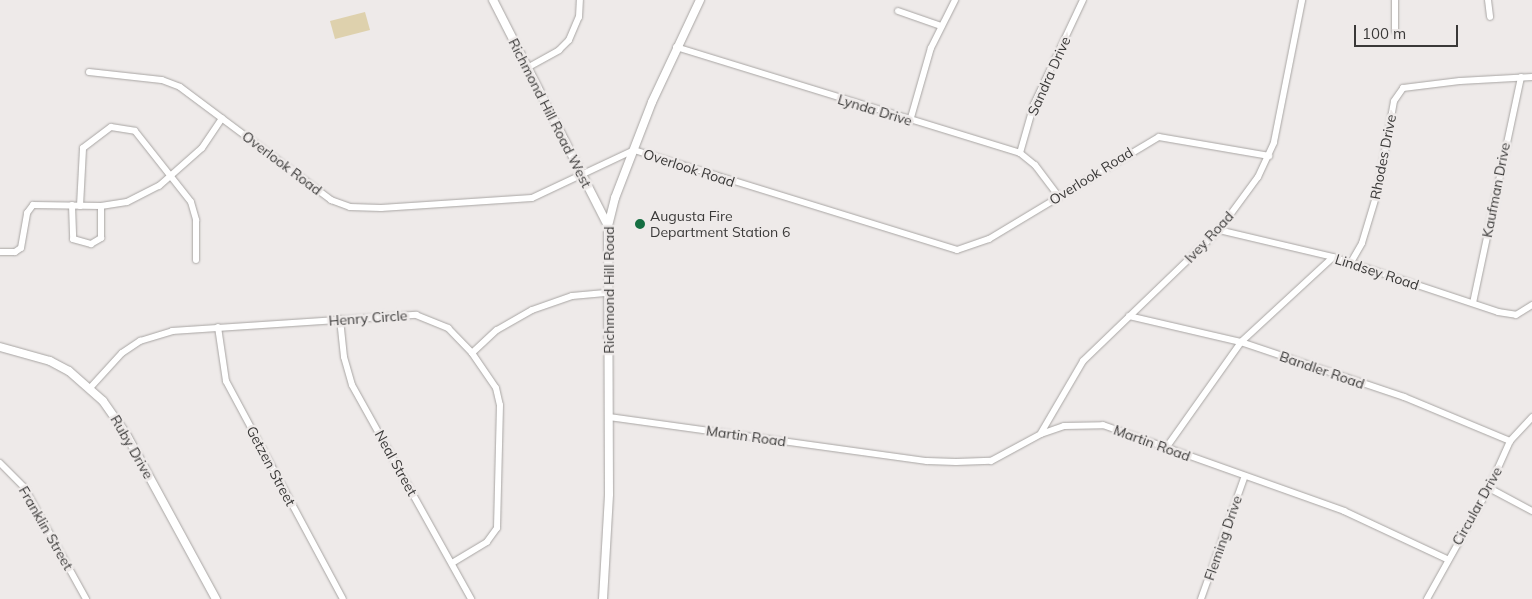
<!DOCTYPE html>
<html>
<head>
<meta charset="utf-8">
<style>
  body { margin:0 }
  #map { position:relative; width:1532px; height:599px; overflow:hidden; background:#eeeae9; font-family:Mulish,sans-serif }
  div>[style] { position:absolute }
  [style*='--x'] { left:calc(var(--x)*1px); top:calc(var(--y)*1px); width:calc(var(--w)*1px); rotate:calc(var(--a)*1deg) }
  .green>* { inset:0; background:#ded1ad }
  .roads { filter:drop-shadow(0 0 1px #a8a5a3) drop-shadow(0 0 1px #a8a5a3) }
  .minor>* { height:6px; margin:-3px; padding:0 3px; transform-origin:3px; border-radius:3px; background:#fff }
  .tertiary>* { height:8px; margin:-4px; padding:0 4px; transform-origin:4px; border-radius:4px; background:#fff }
  .dots>* { width:14px; height:14px; translate:-50% -50%; box-sizing:border-box; border:2px solid #eeeae9; border-radius:50% }
  span { translate:-50% -50%; white-space:nowrap; text-align:center; line-height:1.15; -webkit-text-stroke:5px #eeeae9; paint-order:stroke }
  .street-label { font-size:14px; color:#3a3938 }
  .poi-label { font-size:14px; color:#3a3938 }
  .left { translate:0 -50%; text-align:left }
  .scale { position:absolute; left:1354px; top:25px; width:104px; height:22px; box-sizing:border-box; border:2px solid #3a3938; border-top:0; padding-left:6px; font-size:15px; line-height:18px; white-space:nowrap; color:#3a3938; -webkit-text-stroke:4px #eeeae9; paint-order:stroke }
</style>
</head>
<body>
<div id="map">
  <div class="green">
    <i style="clip-path:polygon(365px 12px,370px 30px,335px 39px,330px 21px)"></i>
  </div>
  <div class="roads">
    <div class="minor">
      <i style="--x:1395;--y:0;--w:31;--a:90"></i>
      <i style="--x:1488;--y:0;--w:17;--a:83"></i>
      <i style="--x:898;--y:11;--w:46;--a:19.2"></i>
      <i style="--x:676;--y:47;--w:360;--a:17.1"></i>
      <i style="--x:1020;--y:153;--w:19;--a:39"></i>
      <i style="--x:1035;--y:165;--w:39;--a:53"></i>
      <i style="--x:527;--y:68;--w:37;--a:-29"></i>
      <i style="--x:559;--y:50;--w:14;--a:-45"></i>
      <i style="--x:569;--y:40;--w:25;--a:-67"></i>
      <i style="--x:579;--y:17;--w:17;--a:-87"></i>
      <i style="--x:89;--y:72;--w:73;--a:6.3"></i>
      <i style="--x:162;--y:80;--w:19;--a:21"></i>
      <i style="--x:180;--y:87;--w:189;--a:36.8"></i>
      <i style="--x:331;--y:200;--w:20;--a:20"></i>
      <i style="--x:350;--y:207;--w:31;--a:2"></i>
      <i style="--x:381;--y:208;--w:151;--a:-3.8"></i>
      <i style="--x:532;--y:198;--w:113;--a:-25.2"></i>
      <i style="--x:634;--y:150;--w:338;--a:17.2"></i>
      <i style="--x:957;--y:250;--w:34;--a:-19"></i>
      <i style="--x:989;--y:239;--w:198;--a:-31"></i>
      <i style="--x:1159;--y:137;--w:112;--a:9.8"></i>
      <i style="--x:910;--y:121;--w:76;--a:-74"></i>
      <i style="--x:931;--y:48;--w:54;--a:-63.4"></i>
      <i style="--x:1020;--y:153;--w:51;--a:-74.1"></i>
      <i style="--x:1034;--y:104;--w:115;--a:-64.8"></i>
      <i style="--x:72;--y:205;--w:34;--a:88"></i>
      <i style="--x:73;--y:239;--w:19;--a:16"></i>
      <i style="--x:91;--y:244;--w:12;--a:-31"></i>
      <i style="--x:101;--y:238;--w:32;--a:-90"></i>
      <i style="--x:80;--y:206;--w:58;--a:-87"></i>
      <i style="--x:83;--y:148;--w:35;--a:-37"></i>
      <i style="--x:111;--y:127;--w:24;--a:9"></i>
      <i style="--x:135;--y:131;--w:90;--a:51.7"></i>
      <i style="--x:191;--y:202;--w:19;--a:74"></i>
      <i style="--x:196;--y:220;--w:40;--a:90"></i>
      <i style="--x:1219;--y:230;--w:117;--a:13.3"></i>
      <i style="--x:1333;--y:257;--w:174;--a:18.4"></i>
      <i style="--x:1498;--y:312;--w:18;--a:9"></i>
      <i style="--x:1516;--y:315;--w:19;--a:-32"></i>
      <i style="--x:0;--y:252;--w:15;--a:0"></i>
      <i style="--x:15;--y:252;--w:7;--a:-34"></i>
      <i style="--x:21;--y:248;--w:36;--a:-80"></i>
      <i style="--x:27;--y:213;--w:10;--a:-53"></i>
      <i style="--x:33;--y:205;--w:68;--a:0.8"></i>
      <i style="--x:101;--y:206;--w:26;--a:-9"></i>
      <i style="--x:127;--y:202;--w:36;--a:-27"></i>
      <i style="--x:159;--y:186;--w:57;--a:-41.5"></i>
      <i style="--x:202;--y:148;--w:36;--a:-56"></i>
      <i style="--x:1350;--y:264;--w:24;--a:-60"></i>
      <i style="--x:1362;--y:243;--w:55;--a:-73.2"></i>
      <i style="--x:1378;--y:190;--w:90;--a:-79.8"></i>
      <i style="--x:1394;--y:101;--w:16;--a:-55"></i>
      <i style="--x:1403;--y:88;--w:57;--a:-7"></i>
      <i style="--x:1460;--y:81;--w:72;--a:-3.2"></i>
      <i style="--x:1473;--y:303;--w:231;--a:-78"></i>
      <i style="--x:1129;--y:316;--w:115;--a:13.1"></i>
      <i style="--x:1241;--y:342;--w:172;--a:18.6"></i>
      <i style="--x:1404;--y:397;--w:115;--a:22.5"></i>
      <i style="--x:340;--y:319;--w:38;--a:84"></i>
      <i style="--x:344;--y:357;--w:29;--a:74"></i>
      <i style="--x:352;--y:385;--w:245;--a:60.9"></i>
      <i style="--x:218;--y:327;--w:55;--a:81.6"></i>
      <i style="--x:226;--y:381;--w:247;--a:61.8"></i>
      <i style="--x:472;--y:353;--w:34;--a:-43"></i>
      <i style="--x:497;--y:330;--w:40;--a:-29.7"></i>
      <i style="--x:532;--y:310;--w:42;--a:-19.3"></i>
      <i style="--x:572;--y:296;--w:36;--a:-5"></i>
      <i style="--x:90;--y:388;--w:47;--a:-47.6"></i>
      <i style="--x:122;--y:353;--w:22;--a:-34"></i>
      <i style="--x:140;--y:341;--w:34;--a:-17"></i>
      <i style="--x:172;--y:331;--w:245;--a:-3.8"></i>
      <i style="--x:416;--y:315;--w:35;--a:22"></i>
      <i style="--x:448;--y:328;--w:35;--a:46"></i>
      <i style="--x:472;--y:353;--w:42;--a:55.6"></i>
      <i style="--x:496;--y:388;--w:17;--a:77"></i>
      <i style="--x:500;--y:405;--w:123;--a:91.4"></i>
      <i style="--x:497;--y:528;--w:17;--a:126"></i>
      <i style="--x:487;--y:542;--w:41;--a:149"></i>
      <i style="--x:609;--y:417;--w:321;--a:7.9"></i>
      <i style="--x:927;--y:461;--w:29;--a:2"></i>
      <i style="--x:956;--y:462;--w:35;--a:-2"></i>
      <i style="--x:991;--y:461;--w:57;--a:-28.4"></i>
      <i style="--x:1041;--y:434;--w:24;--a:-19"></i>
      <i style="--x:1064;--y:426;--w:39;--a:-1"></i>
      <i style="--x:1103;--y:425;--w:256;--a:19.6"></i>
      <i style="--x:1344;--y:511;--w:114;--a:25"></i>
      <i style="--x:1041;--y:433;--w:83;--a:-59.7"></i>
      <i style="--x:1083;--y:361;--w:189;--a:-43.9"></i>
      <i style="--x:1219;--y:230;--w:66;--a:-53.7"></i>
      <i style="--x:1258;--y:177;--w:38;--a:-65"></i>
      <i style="--x:1274;--y:142;--w:145;--a:-78.8"></i>
      <i style="--x:1166;--y:448;--w:130;--a:-54.7"></i>
      <i style="--x:1241;--y:342;--w:125;--a:-42.7"></i>
      <i style="--x:0;--y:463;--w:34;--a:45"></i>
      <i style="--x:24;--y:487;--w:128;--a:61"></i>
      <i style="--x:1489;--y:488;--w:49;--a:28.1"></i>
      <i style="--x:1201;--y:599;--w:128;--a:-70.4"></i>
      <i style="--x:1427;--y:599;--w:127;--a:-60.8"></i>
      <i style="--x:1489;--y:488;--w:51;--a:-65.9"></i>
      <i style="--x:1510;--y:441;--w:33;--a:-47"></i>
    </div>
    <div class="tertiary">
      <i style="--x:493;--y:0;--w:254;--a:63"></i>
      <i style="--x:0;--y:347;--w:52;--a:15.6"></i>
      <i style="--x:50;--y:361;--w:21;--a:28"></i>
      <i style="--x:69;--y:371;--w:45;--a:41.4"></i>
      <i style="--x:103;--y:401;--w:40;--a:55.1"></i>
      <i style="--x:126;--y:434;--w:188;--a:61.4"></i>
      <i style="--x:603;--y:599;--w:105;--a:-86.7"></i>
      <i style="--x:609;--y:494;--w:268;--a:-90.2"></i>
      <i style="--x:608;--y:226;--w:29;--a:-76"></i>
      <i style="--x:615;--y:198;--w:103;--a:-68.9"></i>
      <i style="--x:652;--y:102;--w:113;--a:-64.8"></i>
    </div>
  </div>
  <div class="dots">
    <i style="left:640px;top:224px;background:#156e42"></i>
  </div>
  <div class="street-label">
    <span style="left:1049px;top:76px;rotate:-66deg">Sandra Drive</span>
    <span style="left:875px;top:110px;rotate:17deg">Lynda Drive</span>
    <span style="left:550px;top:113px;rotate:63deg">Richmond Hill Road West</span>
    <span style="left:1383px;top:157px;rotate:-79deg">Rhodes Drive</span>
    <span style="left:282px;top:163px;rotate:37deg">Overlook Road</span>
    <span style="left:689px;top:168px;rotate:18deg">Overlook Road</span>
    <span style="left:1091px;top:176px;rotate:-32deg">Overlook Road</span>
    <span style="left:1496px;top:190px;rotate:-79deg">Kaufman Drive</span>
    <span style="left:1209px;top:237px;rotate:-47deg">Ivey Road</span>
    <span style="left:1377px;top:272px;rotate:18deg">Lindsey Road</span>
    <span style="left:609px;top:290px;rotate:-90deg">Richmond Hill Road</span>
    <span style="left:368px;top:318px;rotate:-4deg">Henry Circle</span>
    <span style="left:1322px;top:370px;rotate:19deg">Bandler Road</span>
    <span style="left:746px;top:436px;rotate:8deg">Martin Road</span>
    <span style="left:1152px;top:443px;rotate:20deg">Martin Road</span>
    <span style="left:132px;top:447px;rotate:60deg">Ruby Drive</span>
    <span style="left:396px;top:463px;rotate:61deg">Neal Street</span>
    <span style="left:271px;top:466px;rotate:62deg">Getzen Street</span>
    <span style="left:1477px;top:506px;rotate:-61deg">Circular Drive</span>
    <span style="left:46px;top:528px;rotate:60deg">Franklin Street</span>
    <span style="left:1223px;top:538px;rotate:-71deg">Fleming Drive</span>
  </div>
  <div class="poi-label">
    <span class="left" style="left:650px;top:224px">Augusta Fire<br>Department Station 6</span>
  </div>
  <div class="scale">100 m</div>
</div>
</body>
</html>
